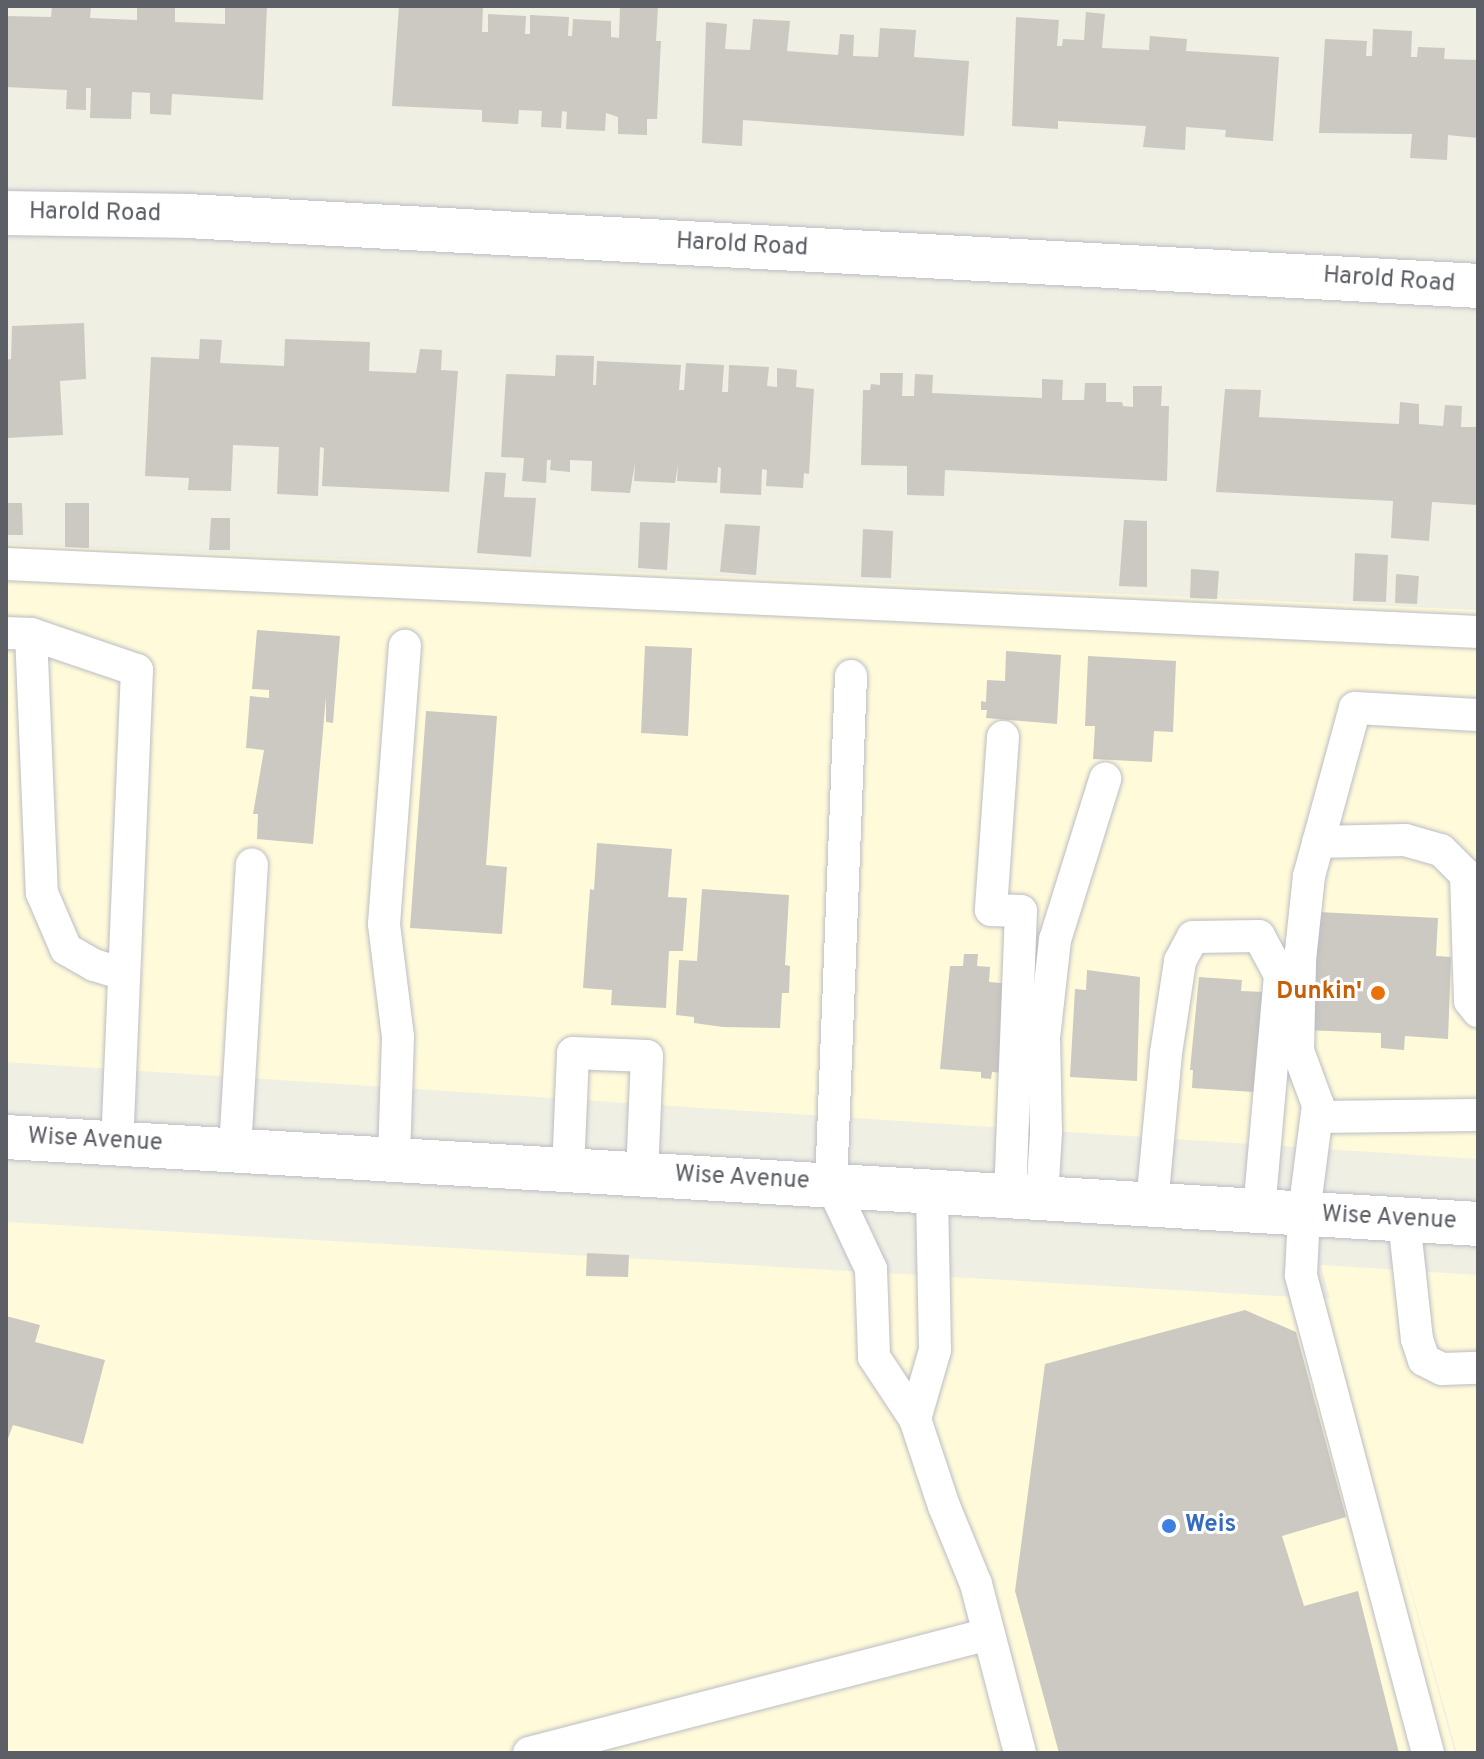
<!DOCTYPE html>
<html>
<head>
<meta charset="utf-8">
<style>
  body { margin:0 }
  #map { position:relative; width:1484px; height:1759px; overflow:hidden; background:#f0efe4; font-family:Overpass,sans-serif }
  div>[style] { position:absolute }
  [style*='--x'] { left:calc(var(--x)*1px); top:calc(var(--y)*1px); width:calc(var(--w)*1px); rotate:calc(var(--a)*1deg) }
  .commercial>* { inset:0; background:#fffbda }
  .building>* { inset:0; background:#cbc9c1 }
  .roads { filter:drop-shadow(0 0 2px #bcbdc4) drop-shadow(0 0 2px #bcbdc4) }
  .service>* { height:32px; margin:-16px; padding:0 16px; transform-origin:16px; border-radius:16px; background:#fff }
  .minor>* { height:44px; margin:-22px; padding:0 22px; transform-origin:22px; border-radius:22px; background:#fff }
  .secondary>* { height:44px; margin:-22px; padding:0 22px; transform-origin:22px; border-radius:22px; background:#fff }
  .dots>* { width:22px; height:22px; translate:-50% -50%; box-sizing:border-box; border:4px solid #fff; border-radius:50% }
  span { translate:-50% -50%; white-space:nowrap; text-align:center; line-height:1.15; -webkit-text-stroke:6px #fff; paint-order:stroke }
  .street-label { font-size:24px; color:#5c5f66 }
  .food-label { font-size:24px; color:#c56008; font-weight:700 }
  .right { translate:-100% -50%; text-align:right }
  .shop-label { font-size:24px; color:#366cbe; font-weight:700 }
  .left { translate:0 -50%; text-align:left }
  .frame { position:absolute; inset:0; border:8px solid #5c5f66; pointer-events:none }
</style>
</head>
<body>
<div id="map">
  <div class="commercial">
    <i style="clip-path:polygon(6px 544px,1478px 610px,1478px 1159px,6px 1062px)"></i>
    <i style="clip-path:polygon(6px 1222px,1330px 1299px,1321px 1265px,1478px 1275px,1478px 1753px,1457px 1753px,1382px 1486px,1455px 1753px,6px 1753px)"></i>
  </div>
  <div class="building">
    <i style="clip-path:polygon(52px 6px,91px 6px,90px 18px,137px 20px,137px 6px,175px 6px,175px 22px,225px 24px,225px 6px,267px 6px,263px 100px,172px 94px,171px 115px,150px 114px,150px 93px,132px 92px,131px 119px,90px 118px,91px 88px,86px 88px,86px 110px,66px 109px,67px 90px,6px 87px,6px 16px,51px 17px)"></i>
    <i style="clip-path:polygon(399px 6px,483px 6px,482px 32px,488px 32px,488px 14px,526px 16px,525px 34px,530px 34px,530px 15px,569px 17px,568px 36px,572px 36px,573px 19px,611px 21px,611px 37px,619px 38px,620px 6px,658px 6px,656px 41px,661px 41px,657px 119px,647px 119px,647px 135px,618px 134px,618px 117px,606px 113px,605px 131px,566px 129px,567px 112px,562px 111px,561px 128px,541px 127px,542px 111px,519px 110px,518px 124px,482px 122px,482px 110px,392px 106px)"></i>
    <i style="clip-path:polygon(1086px 12px,1105px 14px,1102px 48px,1149px 50px,1150px 36px,1187px 39px,1186px 51px,1279px 57px,1273px 141px,1225px 137px,1226px 130px,1186px 127px,1185px 150px,1143px 147px,1146px 126px,1058px 121px,1058px 129px,1012px 126px,1016px 17px,1059px 20px,1057px 46px,1062px 46px,1063px 39px,1084px 40px)"></i>
    <i style="clip-path:polygon(753px 19px,790px 21px,787px 51px,838px 55px,840px 34px,854px 35px,853px 56px,878px 57px,880px 28px,916px 30px,914px 57px,969px 61px,964px 136px,743px 120px,742px 146px,702px 143px,706px 22px,727px 24px,725px 49px,750px 50px)"></i>
    <i style="clip-path:polygon(1373px 29px,1412px 31px,1411px 57px,1417px 57px,1418px 47px,1445px 48px,1444px 59px,1478px 60px,1478px 138px,1448px 135px,1447px 160px,1410px 158px,1412px 134px,1319px 133px,1325px 39px,1367px 41px,1366px 56px,1372px 56px)"></i>
    <i style="clip-path:polygon(84px 323px,86px 379px,60px 381px,63px 435px,6px 438px,6px 360px,11px 359px,12px 326px)"></i>
    <i style="clip-path:polygon(200px 339px,222px 340px,220px 363px,284px 366px,285px 339px,370px 342px,369px 371px,416px 373px,420px 349px,442px 350px,441px 370px,458px 371px,449px 492px,322px 486px,324px 448px,320px 447px,318px 496px,277px 494px,279px 447px,233px 445px,231px 491px,188px 490px,189px 478px,145px 476px,151px 357px,199px 359px)"></i>
    <i style="clip-path:polygon(556px 355px,594px 356px,593px 385px,596px 385px,597px 361px,681px 365px,679px 390px,684px 390px,686px 363px,724px 365px,722px 392px,728px 392px,729px 365px,769px 367px,767px 386px,777px 387px,777px 368px,797px 370px,796px 387px,814px 389px,809px 474px,804px 473px,803px 488px,766px 486px,767px 470px,762px 469px,761px 495px,720px 493px,721px 468px,718px 467px,717px 483px,677px 481px,678px 465px,675px 483px,634px 481px,635px 463px,630px 493px,591px 491px,592px 461px,570px 460px,570px 472px,550px 470px,551px 460px,547px 460px,546px 483px,522px 481px,524px 458px,501px 457px,506px 374px,555px 376px)"></i>
    <i style="clip-path:polygon(880px 373px,903px 373px,902px 396px,914px 396px,915px 374px,933px 375px,932px 393px,1042px 398px,1042px 379px,1063px 380px,1062px 400px,1084px 400px,1085px 383px,1106px 383px,1106px 402px,1122px 402px,1123px 406px,1133px 407px,1133px 386px,1162px 386px,1161px 406px,1169px 406px,1167px 481px,945px 470px,944px 496px,907px 495px,907px 466px,861px 465px,863px 390px,870px 390px,871px 384px,880px 385px)"></i>
    <i style="clip-path:polygon(1225px 389px,1261px 390px,1259px 417px,1399px 424px,1400px 402px,1419px 404px,1419px 424px,1443px 426px,1445px 405px,1462px 406px,1461px 427px,1478px 427px,1478px 505px,1432px 502px,1429px 541px,1391px 538px,1393px 501px,1216px 492px)"></i>
    <i style="clip-path:polygon(485px 472px,506px 473px,504px 497px,536px 498px,531px 557px,477px 553px)"></i>
    <i style="clip-path:polygon(6px 503px,22px 503px,23px 535px,6px 535px)"></i>
    <i style="clip-path:polygon(65px 503px,89px 503px,89px 548px,65px 547px)"></i>
    <i style="clip-path:polygon(211px 518px,230px 518px,230px 550px,209px 550px)"></i>
    <i style="clip-path:polygon(1124px 520px,1147px 521px,1147px 587px,1119px 586px)"></i>
    <i style="clip-path:polygon(640px 522px,670px 523px,667px 570px,638px 568px)"></i>
    <i style="clip-path:polygon(725px 524px,760px 526px,756px 575px,720px 572px)"></i>
    <i style="clip-path:polygon(863px 529px,893px 531px,891px 578px,861px 577px)"></i>
    <i style="clip-path:polygon(1355px 553px,1388px 555px,1386px 602px,1353px 601px)"></i>
    <i style="clip-path:polygon(1191px 569px,1219px 571px,1217px 599px,1190px 598px)"></i>
    <i style="clip-path:polygon(1396px 574px,1419px 576px,1417px 604px,1395px 603px)"></i>
    <i style="clip-path:polygon(257px 630px,340px 636px,333px 723px,326px 722px,326px 697px,313px 844px,257px 839px,258px 814px,253px 814px,264px 750px,246px 748px,250px 696px,269px 698px,269px 690px,252px 689px)"></i>
    <i style="clip-path:polygon(645px 646px,692px 648px,688px 736px,641px 733px)"></i>
    <i style="clip-path:polygon(1006px 651px,1061px 655px,1057px 724px,986px 718px,987px 710px,981px 710px,981px 701px,986px 702px,987px 680px,1005px 681px)"></i>
    <i style="clip-path:polygon(1088px 656px,1176px 661px,1173px 732px,1154px 731px,1152px 762px,1093px 759px,1095px 726px,1085px 726px)"></i>
    <i style="clip-path:polygon(426px 711px,497px 716px,486px 865px,507px 867px,502px 934px,410px 928px)"></i>
    <i style="clip-path:polygon(597px 843px,672px 849px,668px 897px,687px 898px,683px 951px,669px 951px,666px 1008px,611px 1005px,612px 990px,583px 988px,590px 889px,594px 890px)"></i>
    <i style="clip-path:polygon(702px 889px,789px 895px,785px 965px,790px 966px,789px 993px,782px 993px,780px 1028px,723px 1027px,694px 1023px,694px 1017px,676px 1015px,679px 960px,697px 961px)"></i>
    <i style="clip-path:polygon(1318px 912px,1438px 918px,1436px 956px,1451px 957px,1448px 1039px,1405px 1036px,1404px 1050px,1381px 1048px,1381px 1033px,1303px 1030px)"></i>
    <i style="clip-path:polygon(964px 954px,978px 954px,977px 966px,990px 967px,989px 982px,1012px 984px,1006px 1073px,992px 1072px,991px 1079px,981px 1078px,981px 1072px,940px 1069px,950px 966px,963px 966px)"></i>
    <i style="clip-path:polygon(1087px 970px,1140px 977px,1137px 1081px,1070px 1077px,1075px 989px,1086px 990px)"></i>
    <i style="clip-path:polygon(1199px 977px,1242px 980px,1241px 991px,1264px 992px,1254px 1092px,1192px 1088px,1193px 1070px,1190px 1070px)"></i>
    <i style="clip-path:polygon(587px 1253px,629px 1255px,628px 1277px,586px 1276px)"></i>
    <i style="clip-path:polygon(1245px 1310px,1296px 1332px,1346px 1517px,1282px 1536px,1304px 1606px,1358px 1591px,1399px 1753px,1059px 1753px,1015px 1591px,1045px 1364px)"></i>
    <i style="clip-path:polygon(6px 1316px,40px 1325px,35px 1342px,105px 1360px,83px 1444px,13px 1425px,6px 1444px)"></i>
  </div>
  <div class="roads">
    <div class="service">
      <i style="--x:6;--y:564;--w:1474;--a:2.64"></i>
      <i style="--x:6;--y:633;--w:25;--a:2"></i>
      <i style="--x:31;--y:634;--w:259;--a:87.6"></i>
      <i style="--x:42;--y:893;--w:61;--a:66.8"></i>
      <i style="--x:66;--y:949;--w:32;--a:30"></i>
      <i style="--x:94;--y:965;--w:31;--a:17"></i>
      <i style="--x:31;--y:634;--w:112;--a:18.8"></i>
      <i style="--x:137;--y:670;--w:471;--a:92.4"></i>
      <i style="--x:851;--y:676;--w:508;--a:92.25"></i>
      <i style="--x:831;--y:1184;--w:94;--a:64.8"></i>
      <i style="--x:871;--y:1269;--w:88;--a:88"></i>
      <i style="--x:874;--y:1357;--w:74;--a:56.5"></i>
      <i style="--x:915;--y:1419;--w:92;--a:71.6"></i>
      <i style="--x:944;--y:1506;--w:84;--a:67.7"></i>
      <i style="--x:976;--y:1584;--w:175;--a:75.4"></i>
      <i style="--x:1003;--y:737;--w:173;--a:94"></i>
      <i style="--x:991;--y:910;--w:30;--a:2"></i>
      <i style="--x:1021;--y:911;--w:284;--a:92.2"></i>
      <i style="--x:1318;--y:842;--w:87;--a:-1.3"></i>
      <i style="--x:1405;--y:840;--w:37;--a:16"></i>
      <i style="--x:1441;--y:850;--w:35;--a:45"></i>
      <i style="--x:1466;--y:875;--w:126;--a:88.2"></i>
      <i style="--x:1470;--y:1001;--w:13;--a:51"></i>
      <i style="--x:1317;--y:1117;--w:161;--a:-0.7"></i>
      <i style="--x:235;--y:1149;--w:285;--a:-86.6"></i>
      <i style="--x:394;--y:1158;--w:121;--a:-88.1"></i>
      <i style="--x:398;--y:1037;--w:114;--a:-97.1"></i>
      <i style="--x:384;--y:924;--w:279;--a:-85.7"></i>
      <i style="--x:568;--y:1169;--w:116;--a:-87.5"></i>
      <i style="--x:573;--y:1053;--w:74;--a:2.3"></i>
      <i style="--x:647;--y:1056;--w:117;--a:92.4"></i>
      <i style="--x:1042;--y:1198;--w:66;--a:-86.5"></i>
      <i style="--x:1046;--y:1132;--w:94;--a:-91.2"></i>
      <i style="--x:1044;--y:1038;--w:99;--a:-83.6"></i>
      <i style="--x:1055;--y:940;--w:169;--a:-72.7"></i>
      <i style="--x:1152;--y:1204;--w:152;--a:-84.7"></i>
      <i style="--x:1166;--y:1053;--w:93;--a:-81.3"></i>
      <i style="--x:1180;--y:961;--w:27;--a:-62"></i>
      <i style="--x:1193;--y:937;--w:66;--a:-0.9"></i>
      <i style="--x:1259;--y:936;--w:44;--a:61.7"></i>
      <i style="--x:1280;--y:975;--w:236;--a:95.1"></i>
      <i style="--x:1404;--y:1220;--w:120;--a:83.8"></i>
      <i style="--x:1417;--y:1339;--w:22;--a:72"></i>
      <i style="--x:1424;--y:1360;--w:20;--a:27"></i>
      <i style="--x:1442;--y:1369;--w:36;--a:-2"></i>
      <i style="--x:915;--y:1419;--w:72;--a:-73.8"></i>
      <i style="--x:935;--y:1350;--w:160;--a:-91.1"></i>
      <i style="--x:529;--y:1753;--w:475;--a:-14.5"></i>
      <i style="--x:1428;--y:1753;--w:495;--a:-104.9"></i>
      <i style="--x:1301;--y:1275;--w:62;--a:-87.2"></i>
      <i style="--x:1304;--y:1213;--w:109;--a:-82.6"></i>
      <i style="--x:1318;--y:1105;--w:58;--a:-110.3"></i>
      <i style="--x:1298;--y:1051;--w:91;--a:-88.7"></i>
      <i style="--x:1300;--y:960;--w:84;--a:-83.9"></i>
      <i style="--x:1309;--y:876;--w:174;--a:-74.7"></i>
      <i style="--x:1355;--y:708;--w:123;--a:3.3"></i>
    </div>
    <div class="minor">
      <i style="--x:6;--y:213;--w:181;--a:0.9"></i>
      <i style="--x:187;--y:216;--w:1293;--a:3.1"></i>
    </div>
    <div class="secondary">
      <i style="--x:6;--y:1137;--w:1475;--a:3.38"></i>
    </div>
  </div>
  <div class="dots">
    <i style="left:1378px;top:993px;background:#e8710a"></i>
    <i style="left:1169px;top:1526px;background:#3f7fe0"></i>
  </div>
  <div class="street-label">
    <span style="left:95px;top:214px;rotate:1deg">Harold Road</span>
    <span style="left:742px;top:246px;rotate:3deg">Harold Road</span>
    <span style="left:1389px;top:281px;rotate:4deg">Harold Road</span>
    <span style="left:95px;top:1141px;rotate:3deg">Wise Avenue</span>
    <span style="left:742px;top:1179px;rotate:3deg">Wise Avenue</span>
    <span style="left:1389px;top:1219px;rotate:3deg">Wise Avenue</span>
  </div>
  <div class="food-label">
    <span class="right" style="left:1362px;top:993px">Dunkin'</span>
  </div>
  <div class="shop-label">
    <span class="left" style="left:1185px;top:1526px">Weis</span>
  </div>
  <div class="frame"></div>
</div>
</body>
</html>
